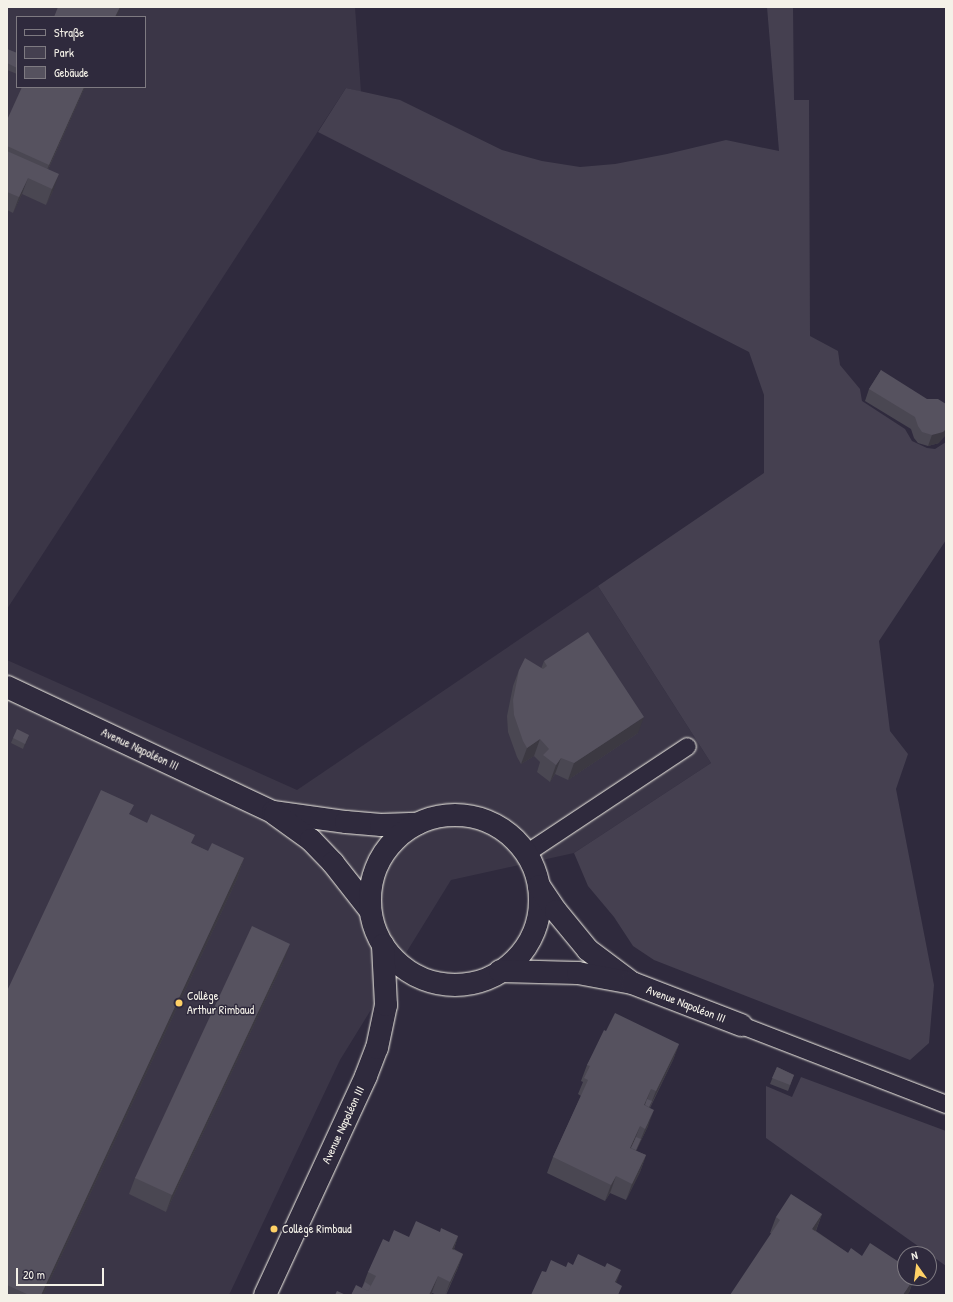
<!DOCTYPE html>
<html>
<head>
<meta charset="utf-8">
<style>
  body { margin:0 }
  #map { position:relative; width:953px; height:1302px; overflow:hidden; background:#2f2a3d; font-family:"Patrick Hand",sans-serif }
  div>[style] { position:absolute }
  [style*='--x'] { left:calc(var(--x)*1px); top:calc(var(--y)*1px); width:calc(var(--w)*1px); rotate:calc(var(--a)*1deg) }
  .built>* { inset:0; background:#3b3647 }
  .green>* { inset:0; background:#454050 }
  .roads { filter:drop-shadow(0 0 1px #f4f1e8) drop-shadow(0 0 1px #f4f1e8) }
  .service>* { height:17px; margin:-8.5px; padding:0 8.5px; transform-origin:8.5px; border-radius:8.5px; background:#2f2a3d }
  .minor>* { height:22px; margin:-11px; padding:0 11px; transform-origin:11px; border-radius:11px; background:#2f2a3d }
  .minor>.ring { margin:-11px; padding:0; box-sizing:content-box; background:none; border:22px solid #2f2a3d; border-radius:50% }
  .wall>* { inset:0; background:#4a4752 }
  .shaded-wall>* { inset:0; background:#3c3942 }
  .building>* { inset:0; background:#56525f }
  .dots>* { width:11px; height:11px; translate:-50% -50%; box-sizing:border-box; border:2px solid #2f2a3d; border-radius:50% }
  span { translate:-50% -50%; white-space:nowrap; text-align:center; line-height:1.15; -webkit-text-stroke:3px #2f2a3d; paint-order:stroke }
  .street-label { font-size:12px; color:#f4f1e8 }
  .poi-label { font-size:12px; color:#f4f1e8 }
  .left { translate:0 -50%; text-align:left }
  .frame { position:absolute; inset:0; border:8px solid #f4f1e8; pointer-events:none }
  .legend { position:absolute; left:16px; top:16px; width:130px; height:72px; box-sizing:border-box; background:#2f2a3d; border:1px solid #7e7a81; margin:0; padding:5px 7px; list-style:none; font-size:12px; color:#f4f1e8 }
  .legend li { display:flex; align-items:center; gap:8px; height:20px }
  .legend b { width:20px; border:1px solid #7e7a81 }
  .north { position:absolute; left:897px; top:1246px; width:40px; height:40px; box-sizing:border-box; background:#2f2a3d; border:1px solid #7e7a81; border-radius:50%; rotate:346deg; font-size:11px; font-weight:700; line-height:16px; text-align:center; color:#f4f1e8 }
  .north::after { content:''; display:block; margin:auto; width:14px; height:18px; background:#ffd166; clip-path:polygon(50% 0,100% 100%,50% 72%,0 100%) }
  .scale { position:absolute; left:16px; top:1268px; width:88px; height:18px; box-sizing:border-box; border:2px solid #f4f1e8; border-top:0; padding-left:5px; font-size:12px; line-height:14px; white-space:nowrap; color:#f4f1e8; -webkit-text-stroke:3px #2f2a3d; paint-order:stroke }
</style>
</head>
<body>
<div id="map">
  <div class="built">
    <i style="clip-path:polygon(evenodd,7px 7px,355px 7px,361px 92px,346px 88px,7px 609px,7px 7px,17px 17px,145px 17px,145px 87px,17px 87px,17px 17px)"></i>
    <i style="clip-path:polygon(598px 586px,711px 763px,574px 853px,451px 880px,340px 1060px,229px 1295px,7px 1295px,7px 660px,297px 790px)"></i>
  </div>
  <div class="green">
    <i style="clip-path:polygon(767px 7px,793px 7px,794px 100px,809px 100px,810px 336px,838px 351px,840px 365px,860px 389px,862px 401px,905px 429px,912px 441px,927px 448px,935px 449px,946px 442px,946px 540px,879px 641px,890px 731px,908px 754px,896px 789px,934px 985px,929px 1043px,910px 1060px,654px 960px,633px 946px,614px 917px,588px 886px,574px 853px,711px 763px,598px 586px,764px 473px,764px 395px,749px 352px,318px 132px,346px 88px,400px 100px,502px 150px,542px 161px,580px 167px,615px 164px,667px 154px,726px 140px,779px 151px)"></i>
    <i style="clip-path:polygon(801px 1077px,946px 1131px,946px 1266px,766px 1138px,766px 1086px,792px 1097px)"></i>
  </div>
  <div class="roads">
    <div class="service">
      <i style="--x:526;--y:853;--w:193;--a:-33.6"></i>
      <i style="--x:741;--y:1025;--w:220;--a:21.1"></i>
    </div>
    <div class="minor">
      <i style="--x:7;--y:687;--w:294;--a:25.2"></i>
      <i style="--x:273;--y:812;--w:74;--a:7.8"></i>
      <i style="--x:346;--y:822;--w:35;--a:5"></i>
      <i style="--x:381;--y:825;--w:36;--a:-2"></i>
      <i style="--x:275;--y:814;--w:44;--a:35.8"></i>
      <i style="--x:311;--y:840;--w:32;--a:46"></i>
      <i style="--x:333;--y:863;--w:60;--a:51.8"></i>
      <i class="ring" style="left:370px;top:815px;width:148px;height:148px"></i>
      <i style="--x:539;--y:886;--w:30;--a:56"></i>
      <i style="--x:556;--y:911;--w:50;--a:50.6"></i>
      <i style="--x:588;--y:950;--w:50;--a:36.9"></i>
      <i style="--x:500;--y:971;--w:78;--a:1.5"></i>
      <i style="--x:578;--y:973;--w:55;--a:10.5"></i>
      <i style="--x:632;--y:983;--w:117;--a:21.1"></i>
      <i style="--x:265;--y:1295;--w:241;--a:-65.2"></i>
      <i style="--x:366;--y:1076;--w:30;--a:-69"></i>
      <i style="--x:377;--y:1048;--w:44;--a:-78.2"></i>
      <i style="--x:386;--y:1005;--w:60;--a:-92.9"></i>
    </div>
  </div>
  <div class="wall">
    <i style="clip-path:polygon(7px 49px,17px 53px,17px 74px,7px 70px)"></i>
    <i style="clip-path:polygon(85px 87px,48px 170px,53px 191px,46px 205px,22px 194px,13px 213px,7px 210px,7px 120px)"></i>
    <i style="clip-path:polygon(881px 370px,939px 443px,928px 446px,918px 443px,914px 438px,911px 429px,865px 401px,869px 389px)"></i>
    <i style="clip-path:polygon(544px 661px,638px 733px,568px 780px,555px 774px,550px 782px,537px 772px,540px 762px,534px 756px,521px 764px,517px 757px,508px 732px,507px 716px,513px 686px,519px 670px,541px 669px)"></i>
    <i style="clip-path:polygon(29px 735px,23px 749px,11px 743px,13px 738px)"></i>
    <i style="clip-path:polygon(130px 815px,208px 851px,244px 858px,237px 879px,43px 1295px,7px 1295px,7px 991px)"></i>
    <i style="clip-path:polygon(284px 961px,166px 1212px,129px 1194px,135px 1178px)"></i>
    <i style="clip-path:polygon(606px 1031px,679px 1044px,673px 1060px,650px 1108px,648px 1126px,636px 1151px,646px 1155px,640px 1172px,626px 1200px,610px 1193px,605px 1201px,547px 1173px,553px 1157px,581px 1096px,578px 1094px,583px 1082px,581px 1081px,587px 1065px)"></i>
    <i style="clip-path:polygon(777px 1067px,794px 1075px,788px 1091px,770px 1084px)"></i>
    <i style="clip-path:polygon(822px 1214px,816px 1231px,848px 1253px,905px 1266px,903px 1270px,914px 1278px,909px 1293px,770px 1233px,776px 1217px)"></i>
    <i style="clip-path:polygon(440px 1232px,458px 1236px,454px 1249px,463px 1254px,457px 1270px,446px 1295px,437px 1295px,432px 1293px,431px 1295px,351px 1295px,362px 1288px,368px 1272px,389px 1242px,409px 1237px)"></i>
  </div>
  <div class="shaded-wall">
    <i style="clip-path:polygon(120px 7px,121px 7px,117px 17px,115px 17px)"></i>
    <i style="clip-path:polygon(84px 87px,85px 87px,41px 185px,49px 165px)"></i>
    <i style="clip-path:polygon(59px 174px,53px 191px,46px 205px,52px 189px)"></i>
    <i style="clip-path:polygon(28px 178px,22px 194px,13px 213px,19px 197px)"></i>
    <i style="clip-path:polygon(946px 429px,946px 435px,939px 443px,928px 446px,932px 435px)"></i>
    <i style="clip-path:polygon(644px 717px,638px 733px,568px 780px,574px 763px)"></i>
    <i style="clip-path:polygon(29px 735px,27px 741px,23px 749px,25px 744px)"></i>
    <i style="clip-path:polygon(540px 739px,534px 756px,521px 764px,527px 748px)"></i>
    <i style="clip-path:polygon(561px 758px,555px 774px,550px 782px,556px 765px)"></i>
    <i style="clip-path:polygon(244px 858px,237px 879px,43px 1295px,41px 1295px)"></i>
    <i style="clip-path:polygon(290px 944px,284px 961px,166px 1212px,172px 1195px)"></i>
    <i style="clip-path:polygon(679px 1044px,673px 1060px,642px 1123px,652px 1101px,656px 1091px)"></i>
    <i style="clip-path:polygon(651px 1089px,645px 1105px,644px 1105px)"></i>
    <i style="clip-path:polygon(654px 1110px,648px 1126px,629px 1166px,641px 1139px,645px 1129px)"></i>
    <i style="clip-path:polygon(640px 1126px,634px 1142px,626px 1158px,630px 1148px)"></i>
    <i style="clip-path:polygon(646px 1155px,640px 1172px,626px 1200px,632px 1184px)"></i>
    <i style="clip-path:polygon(616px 1176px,610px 1193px,605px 1201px,611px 1185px)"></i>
    <i style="clip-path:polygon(822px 1214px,816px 1230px,807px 1245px,812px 1229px)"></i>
    <i style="clip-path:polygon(458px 1236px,453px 1252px,452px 1249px)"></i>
    <i style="clip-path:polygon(463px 1254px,457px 1270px,445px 1295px,450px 1282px)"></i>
    <i style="clip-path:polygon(621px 1270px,615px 1286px,615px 1282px)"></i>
    <i style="clip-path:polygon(438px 1276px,431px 1295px,429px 1295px)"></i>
    <i style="clip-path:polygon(914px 1278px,908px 1295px,903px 1295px)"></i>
  </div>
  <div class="building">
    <i style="clip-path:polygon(58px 7px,120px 7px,115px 17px,54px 17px)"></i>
    <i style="clip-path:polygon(7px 49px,17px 53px,17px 68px,7px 63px)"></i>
    <i style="clip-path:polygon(22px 87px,84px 87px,49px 165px,7px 146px,7px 120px)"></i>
    <i style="clip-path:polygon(7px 151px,59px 174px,52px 189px,28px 178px,19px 197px,7px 192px)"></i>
    <i style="clip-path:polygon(881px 370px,927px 399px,938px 399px,946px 404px,946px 429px,943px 432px,932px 435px,922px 432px,918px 426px,915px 417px,869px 389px)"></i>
    <i style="clip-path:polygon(588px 632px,644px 717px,574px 763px,561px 758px,556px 765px,543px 755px,549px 749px,540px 739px,527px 748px,523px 741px,514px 715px,513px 700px,519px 670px,525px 658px,543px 669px,547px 666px,544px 661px)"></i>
    <i style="clip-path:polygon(17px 729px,29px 735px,25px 744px,13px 738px)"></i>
    <i style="clip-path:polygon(101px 790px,134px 805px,129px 814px,147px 823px,151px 814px,195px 835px,191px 843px,208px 851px,212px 843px,244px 858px,41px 1295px,29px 1295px,7px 1285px,7px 991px)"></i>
    <i style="clip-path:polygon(252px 926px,290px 944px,172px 1195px,135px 1178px)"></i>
    <i style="clip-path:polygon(615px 1013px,679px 1044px,656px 1091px,651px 1089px,644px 1105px,654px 1110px,645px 1129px,640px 1126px,630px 1148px,646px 1155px,632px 1184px,616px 1176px,611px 1185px,553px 1157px,588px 1080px,584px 1078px,590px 1066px,587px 1065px,604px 1030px,606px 1031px)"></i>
    <i style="clip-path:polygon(777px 1067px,794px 1075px,790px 1085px,772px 1078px)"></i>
    <i style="clip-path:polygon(647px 1099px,652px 1101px,649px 1107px,645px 1105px)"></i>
    <i style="clip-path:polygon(636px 1137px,641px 1139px,636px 1150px,631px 1148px)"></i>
    <i style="clip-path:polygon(791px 1194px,822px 1214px,812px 1229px,848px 1253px,851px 1248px,862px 1256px,870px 1243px,905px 1266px,902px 1270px,905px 1271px,905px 1278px,914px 1278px,903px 1295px,730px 1295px,780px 1220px,776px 1217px)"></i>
    <i style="clip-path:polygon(416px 1221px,440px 1232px,441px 1228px,458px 1236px,452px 1249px,463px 1254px,450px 1282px,438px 1276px,429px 1295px,351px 1295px,356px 1285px,368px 1291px,376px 1276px,368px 1272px,383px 1239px,389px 1242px,394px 1230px,409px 1237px)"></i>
    <i style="clip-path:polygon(578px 1254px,605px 1267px,607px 1263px,621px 1270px,615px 1282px,622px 1286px,618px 1295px,531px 1295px,542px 1271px,546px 1272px,551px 1260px,566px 1267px,568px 1262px,573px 1265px)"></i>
    <i style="clip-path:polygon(365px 1282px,371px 1286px,368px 1291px,362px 1288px)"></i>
    <i style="clip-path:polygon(337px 1291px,346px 1295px,335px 1295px)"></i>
  </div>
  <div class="dots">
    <i style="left:179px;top:1003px;background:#ffd166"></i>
    <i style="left:274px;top:1229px;background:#ffd166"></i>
  </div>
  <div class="street-label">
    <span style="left:140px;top:749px;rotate:25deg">Avenue Napoléon III</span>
    <span style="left:686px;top:1004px;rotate:21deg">Avenue Napoléon III</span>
    <span style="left:343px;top:1125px;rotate:-65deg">Avenue Napoléon III</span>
  </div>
  <div class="poi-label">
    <span class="left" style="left:187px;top:1003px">Collège<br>Arthur Rimbaud</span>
    <span class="left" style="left:282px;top:1229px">Collège Rimbaud</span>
  </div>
  <div class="frame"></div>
  <ul class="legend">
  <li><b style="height:5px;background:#2f2a3d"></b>Straße</li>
  <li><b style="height:11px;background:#454050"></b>Park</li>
  <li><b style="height:11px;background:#56525f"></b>Gebäude</li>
  </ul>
  <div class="north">N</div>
  <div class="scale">20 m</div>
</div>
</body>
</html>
